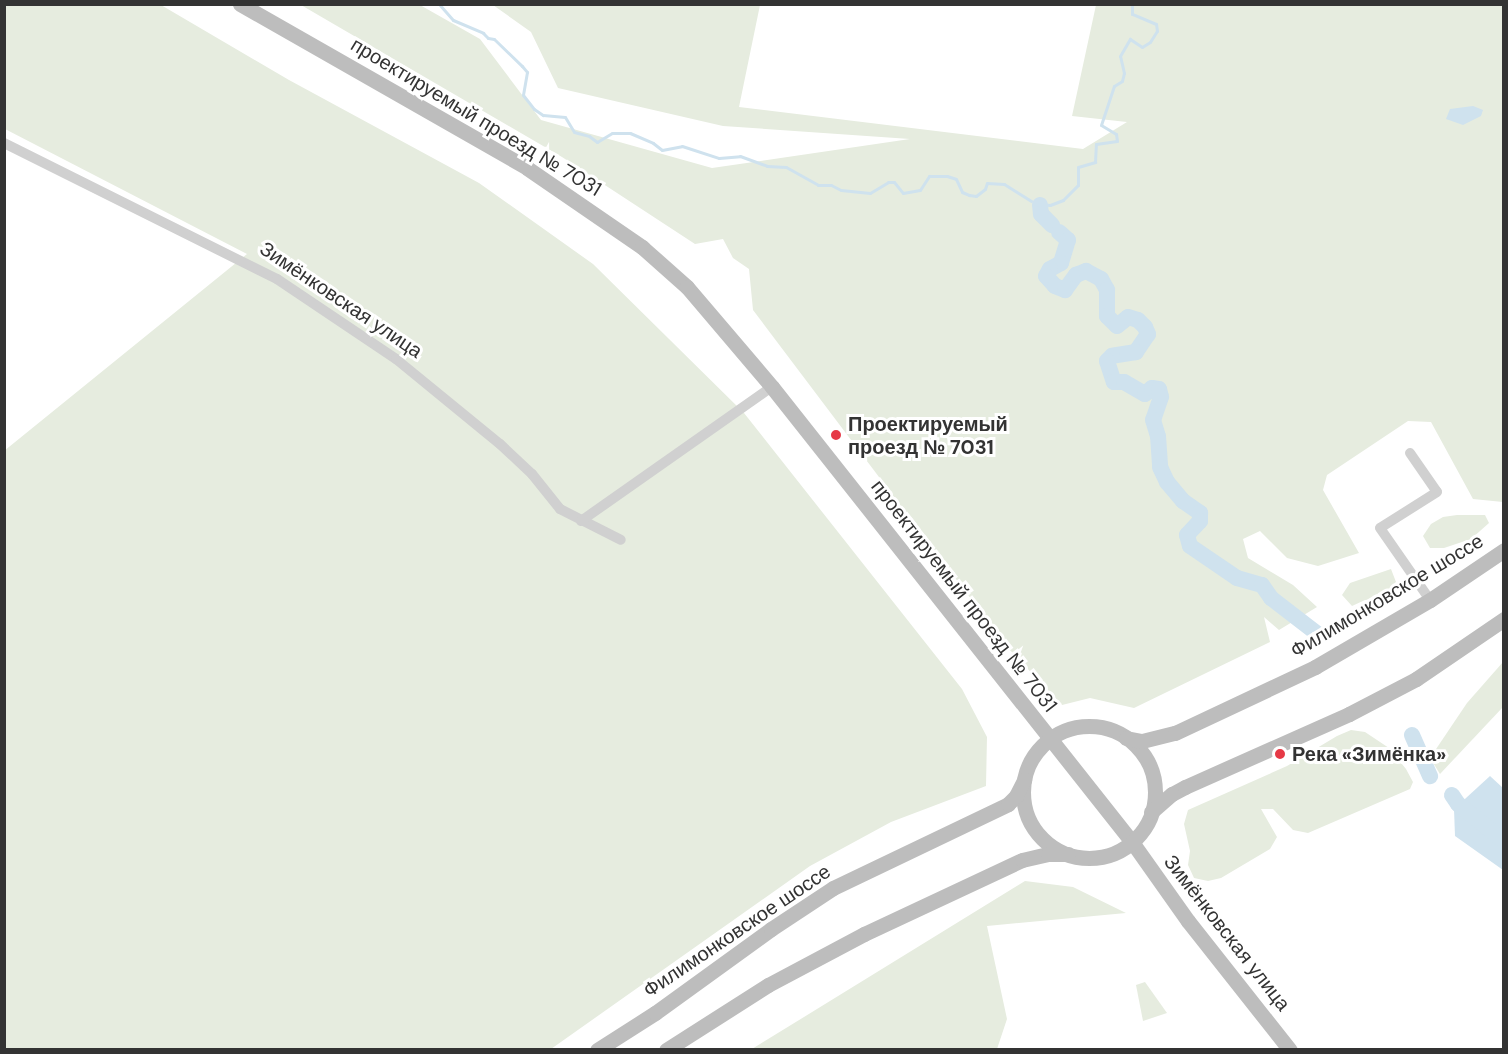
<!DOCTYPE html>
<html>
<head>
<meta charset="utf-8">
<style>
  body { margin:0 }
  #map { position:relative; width:1508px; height:1054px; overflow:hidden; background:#fff; font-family:"DM Sans",sans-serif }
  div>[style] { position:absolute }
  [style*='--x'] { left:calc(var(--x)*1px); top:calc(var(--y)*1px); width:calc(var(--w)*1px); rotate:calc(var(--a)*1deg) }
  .green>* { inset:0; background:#e6ecdf }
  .water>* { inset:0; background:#cfe2ee }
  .stream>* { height:3px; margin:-1.5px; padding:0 1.5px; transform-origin:1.5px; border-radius:1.5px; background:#cfe2ee }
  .river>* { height:16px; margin:-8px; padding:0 8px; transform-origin:8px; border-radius:8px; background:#cfe2ee }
  .minor>* { height:10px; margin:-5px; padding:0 5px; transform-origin:5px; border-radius:5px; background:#d0d0d0 }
  .secondary>* { height:15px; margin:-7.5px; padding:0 7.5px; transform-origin:7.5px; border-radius:7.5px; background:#bdbdbd }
  .secondary>.ring { margin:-7.5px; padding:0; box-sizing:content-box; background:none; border:15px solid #bdbdbd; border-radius:50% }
  .dots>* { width:16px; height:16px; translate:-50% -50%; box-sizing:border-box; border:3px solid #fff; border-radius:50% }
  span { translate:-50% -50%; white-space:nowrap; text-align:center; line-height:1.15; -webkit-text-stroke:6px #fff; paint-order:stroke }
  .street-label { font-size:20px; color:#333 }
  .poi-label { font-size:20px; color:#333; font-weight:700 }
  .left { translate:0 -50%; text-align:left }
  .frame { position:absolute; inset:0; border:6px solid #333; pointer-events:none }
</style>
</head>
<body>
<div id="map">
  <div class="green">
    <i style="clip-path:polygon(5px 5px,161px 5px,289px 80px,479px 183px,593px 264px,744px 413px,962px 689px,987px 737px,986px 786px,891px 822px,810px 866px,551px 1049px,5px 1049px,4px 451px,247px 254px,5px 129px)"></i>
    <i style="clip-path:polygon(301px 5px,420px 5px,480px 39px,541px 120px,712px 168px,910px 139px,723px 126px,558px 88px,531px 32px,493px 5px,760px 5px,739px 107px,1083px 149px,1127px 122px,1072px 116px,1096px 5px,1503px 5px,1503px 502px,1473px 499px,1431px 422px,1408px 421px,1327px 475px,1323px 490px,1359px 553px,1318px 566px,1287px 558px,1260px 531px,1243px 539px,1248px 558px,1293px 585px,1317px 607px,1279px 630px,1264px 617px,1270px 642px,1134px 708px,1090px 698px,1062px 705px,1008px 648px,753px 310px,749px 269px,733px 258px,723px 239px,695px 244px,562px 157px)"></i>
    <i style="clip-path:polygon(1457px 515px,1485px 515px,1489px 523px,1471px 539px,1444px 548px,1430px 548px,1423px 536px,1431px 524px,1443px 517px)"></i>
    <i style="clip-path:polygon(1391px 569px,1396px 582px,1380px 599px,1365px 600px,1352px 606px,1342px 595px,1350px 583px)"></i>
    <i style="clip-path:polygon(1503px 662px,1503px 707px,1440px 774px,1430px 758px,1467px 703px)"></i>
    <i style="clip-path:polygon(1351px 730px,1365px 732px,1389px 748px,1406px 769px,1413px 782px,1410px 789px,1308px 833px,1293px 830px,1273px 809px,1261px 809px,1277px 837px,1270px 849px,1221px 878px,1208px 881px,1194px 878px,1188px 865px,1190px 851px,1184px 824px,1188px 810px,1287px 766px,1337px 736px)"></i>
    <i style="clip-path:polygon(1025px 881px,1073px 887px,1126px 913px,987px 926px,1007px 1019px,997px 1049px,752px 1049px)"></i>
    <i style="clip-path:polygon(1145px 982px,1167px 1013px,1143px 1021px,1136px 985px)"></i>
  </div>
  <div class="water">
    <i style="clip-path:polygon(1473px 106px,1483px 110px,1481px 116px,1463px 125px,1446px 119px,1450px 109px)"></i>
    <i style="clip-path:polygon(1490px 776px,1503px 788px,1503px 870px,1455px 836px,1454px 809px)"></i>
  </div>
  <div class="stream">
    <i style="--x:439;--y:4;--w:21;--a:49"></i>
    <i style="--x:453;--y:20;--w:33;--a:23"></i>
    <i style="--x:483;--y:33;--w:7;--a:45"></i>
    <i style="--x:488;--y:38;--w:6;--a:9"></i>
    <i style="--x:494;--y:39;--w:39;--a:44"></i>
    <i style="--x:522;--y:66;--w:8;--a:50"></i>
    <i style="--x:527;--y:72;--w:23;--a:100"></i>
    <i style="--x:523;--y:95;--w:18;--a:52"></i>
    <i style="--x:534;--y:109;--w:11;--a:34"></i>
    <i style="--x:543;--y:115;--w:22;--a:5"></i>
    <i style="--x:565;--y:117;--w:17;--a:59"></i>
    <i style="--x:574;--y:132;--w:16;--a:15"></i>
    <i style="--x:589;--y:136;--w:10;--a:37"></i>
    <i style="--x:597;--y:142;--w:17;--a:-31"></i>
    <i style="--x:612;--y:133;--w:18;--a:0"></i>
    <i style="--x:630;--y:133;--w:25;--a:23"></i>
    <i style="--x:653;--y:143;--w:11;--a:38"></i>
    <i style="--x:662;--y:150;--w:20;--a:-11"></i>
    <i style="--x:682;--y:146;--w:39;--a:18"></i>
    <i style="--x:719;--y:158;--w:21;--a:-5"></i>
    <i style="--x:740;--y:156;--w:29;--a:20"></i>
    <i style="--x:767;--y:166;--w:19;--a:3"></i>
    <i style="--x:786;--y:167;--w:37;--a:29"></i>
    <i style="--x:818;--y:185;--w:13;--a:0"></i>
    <i style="--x:831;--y:185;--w:11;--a:27"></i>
    <i style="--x:841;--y:190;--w:29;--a:6"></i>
    <i style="--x:870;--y:193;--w:21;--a:-31"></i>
    <i style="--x:888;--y:182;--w:6;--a:0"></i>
    <i style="--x:894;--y:182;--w:14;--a:51"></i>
    <i style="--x:903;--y:193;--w:17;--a:-10"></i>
    <i style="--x:920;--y:190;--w:17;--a:-57"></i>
    <i style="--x:929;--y:176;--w:18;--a:0"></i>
    <i style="--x:947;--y:176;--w:9;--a:18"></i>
    <i style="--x:956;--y:179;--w:14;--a:65"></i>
    <i style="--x:962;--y:192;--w:8;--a:23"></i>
    <i style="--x:969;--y:195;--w:7;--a:8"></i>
    <i style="--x:976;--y:196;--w:11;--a:-38"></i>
    <i style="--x:985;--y:189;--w:6;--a:-72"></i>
    <i style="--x:987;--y:183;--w:17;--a:3"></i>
    <i style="--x:1004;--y:184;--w:32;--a:32"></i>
    <i style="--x:1039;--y:204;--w:11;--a:5"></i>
    <i style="--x:1050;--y:205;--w:14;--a:-21"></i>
    <i style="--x:1063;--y:200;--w:21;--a:-45"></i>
    <i style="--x:1078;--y:185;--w:18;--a:-90"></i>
    <i style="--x:1078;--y:167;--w:18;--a:-16"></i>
    <i style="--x:1095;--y:162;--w:18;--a:-87"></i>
    <i style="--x:1096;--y:144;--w:21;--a:-8"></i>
    <i style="--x:1117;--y:141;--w:7;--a:-98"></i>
    <i style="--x:1116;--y:134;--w:17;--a:-149"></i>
    <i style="--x:1101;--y:125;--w:41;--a:-71.6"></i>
    <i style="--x:1114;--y:86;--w:9;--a:-32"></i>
    <i style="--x:1122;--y:81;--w:8;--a:-76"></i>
    <i style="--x:1124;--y:73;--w:17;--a:-103"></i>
    <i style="--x:1120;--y:56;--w:20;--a:-60"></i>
    <i style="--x:1130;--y:39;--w:14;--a:34"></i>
    <i style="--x:1142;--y:47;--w:9;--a:-32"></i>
    <i style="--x:1150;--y:42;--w:13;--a:-58"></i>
    <i style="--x:1157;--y:31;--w:7;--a:-98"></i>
    <i style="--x:1156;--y:24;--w:26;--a:-157"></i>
    <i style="--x:1132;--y:14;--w:10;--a:-90"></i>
  </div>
  <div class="river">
    <i style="--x:1040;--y:205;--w:9;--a:84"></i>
    <i style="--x:1041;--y:214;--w:16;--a:45"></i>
    <i style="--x:1059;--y:232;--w:12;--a:42"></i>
    <i style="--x:1068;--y:240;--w:24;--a:107"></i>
    <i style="--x:1061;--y:263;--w:13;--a:151"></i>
    <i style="--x:1050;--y:269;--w:8;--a:120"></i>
    <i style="--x:1046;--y:276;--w:13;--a:48"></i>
    <i style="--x:1055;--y:286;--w:11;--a:22"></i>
    <i style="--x:1065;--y:290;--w:19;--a:-54"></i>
    <i style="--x:1076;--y:275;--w:11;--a:-22"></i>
    <i style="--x:1086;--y:271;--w:17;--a:28"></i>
    <i style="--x:1101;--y:279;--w:13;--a:61"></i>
    <i style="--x:1107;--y:290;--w:26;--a:90"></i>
    <i style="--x:1107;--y:316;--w:14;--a:45"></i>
    <i style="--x:1117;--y:326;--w:14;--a:-39"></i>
    <i style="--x:1128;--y:317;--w:10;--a:17"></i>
    <i style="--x:1138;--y:320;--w:10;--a:45"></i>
    <i style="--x:1145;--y:327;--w:8;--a:67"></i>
    <i style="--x:1148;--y:334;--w:22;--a:124"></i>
    <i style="--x:1136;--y:352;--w:24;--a:171"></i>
    <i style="--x:1112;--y:356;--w:7;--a:135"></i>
    <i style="--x:1107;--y:361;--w:22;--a:72"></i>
    <i style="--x:1114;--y:382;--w:10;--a:0"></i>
    <i style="--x:1124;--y:382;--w:24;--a:30"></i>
    <i style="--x:1145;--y:394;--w:9;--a:-41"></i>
    <i style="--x:1152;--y:388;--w:7;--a:8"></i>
    <i style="--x:1159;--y:389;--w:8;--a:76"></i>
    <i style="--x:1161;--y:397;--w:24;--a:109"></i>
    <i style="--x:1153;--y:420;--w:17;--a:73"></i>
    <i style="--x:1158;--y:436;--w:31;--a:86"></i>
    <i style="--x:1160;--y:467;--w:17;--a:65"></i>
    <i style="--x:1167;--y:482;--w:25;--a:50"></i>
    <i style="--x:1183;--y:501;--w:21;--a:35"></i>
    <i style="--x:1200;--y:513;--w:8;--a:90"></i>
    <i style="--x:1200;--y:521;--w:19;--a:133"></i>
    <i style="--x:1187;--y:535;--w:11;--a:75"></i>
    <i style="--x:1190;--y:546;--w:57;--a:34.2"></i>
    <i style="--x:1237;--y:578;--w:26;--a:16"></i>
    <i style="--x:1262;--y:585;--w:16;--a:55"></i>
    <i style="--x:1271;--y:598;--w:61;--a:37.6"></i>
    <i style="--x:1412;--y:735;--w:45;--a:66.3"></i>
    <i style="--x:1452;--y:795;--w:11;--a:56"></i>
    <i style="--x:1458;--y:804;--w:59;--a:38.8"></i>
  </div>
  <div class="minor">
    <i style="--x:4;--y:143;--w:305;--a:26.5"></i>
    <i style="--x:277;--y:279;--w:143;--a:33.9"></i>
    <i style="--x:396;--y:359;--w:134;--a:39.3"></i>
    <i style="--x:500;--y:444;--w:44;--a:43.2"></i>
    <i style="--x:532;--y:474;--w:45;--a:51.3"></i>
    <i style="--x:560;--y:509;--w:68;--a:26.9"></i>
    <i style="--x:1410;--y:453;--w:47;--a:55.3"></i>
    <i style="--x:1437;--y:492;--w:67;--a:147.7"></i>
    <i style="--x:1380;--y:528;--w:88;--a:55.2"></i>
    <i style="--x:581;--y:521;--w:233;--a:-35.1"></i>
  </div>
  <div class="secondary">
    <i style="--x:240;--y:4;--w:331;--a:29.7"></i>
    <i style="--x:527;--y:168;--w:140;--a:34.5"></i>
    <i style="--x:642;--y:247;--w:60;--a:41.6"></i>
    <i style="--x:687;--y:287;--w:131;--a:49.6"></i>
    <i style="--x:772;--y:387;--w:580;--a:51.65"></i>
    <i style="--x:1132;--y:842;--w:97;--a:54.7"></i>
    <i style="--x:1188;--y:921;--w:164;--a:51.7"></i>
    <i class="ring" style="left:1023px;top:726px;width:117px;height:117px"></i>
    <i style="--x:1126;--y:738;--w:16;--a:11"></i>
    <i style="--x:1142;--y:741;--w:34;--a:-14"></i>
    <i style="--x:1175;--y:733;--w:155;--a:-25.2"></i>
    <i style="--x:1315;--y:667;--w:133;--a:-30.2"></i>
    <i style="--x:1430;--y:600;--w:89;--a:-34"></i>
    <i style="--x:1151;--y:812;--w:28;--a:-41"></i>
    <i style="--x:1172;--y:794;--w:15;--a:-28"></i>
    <i style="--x:1185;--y:787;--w:180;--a:-24"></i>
    <i style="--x:1349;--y:714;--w:76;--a:-27.6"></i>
    <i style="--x:1416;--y:679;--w:107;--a:-34.3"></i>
    <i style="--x:597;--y:1050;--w:69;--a:-32.5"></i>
    <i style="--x:655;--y:1013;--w:143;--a:-35.9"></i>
    <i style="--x:771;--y:929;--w:74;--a:-33.5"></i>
    <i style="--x:833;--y:888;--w:194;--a:-25.6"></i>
    <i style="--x:1008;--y:804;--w:11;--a:-45"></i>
    <i style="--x:1016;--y:796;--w:18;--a:-63"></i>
    <i style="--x:666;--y:1050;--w:121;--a:-32.5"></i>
    <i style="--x:768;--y:985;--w:109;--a:-28"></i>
    <i style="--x:864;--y:934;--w:174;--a:-25.1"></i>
    <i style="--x:1022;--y:860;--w:27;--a:-13"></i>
    <i style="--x:1048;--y:854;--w:20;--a:0"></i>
  </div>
  <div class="dots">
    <i style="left:836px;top:435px;background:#e63946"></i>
    <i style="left:1280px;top:754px;background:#e63946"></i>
  </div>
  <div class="street-label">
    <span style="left:476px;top:117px;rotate:31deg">проектируемый проезд № 7031</span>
    <span style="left:341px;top:300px;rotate:34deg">Зимёнковская улица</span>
    <span style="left:964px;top:596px;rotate:52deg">проектируемый проезд № 7031</span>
    <span style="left:1387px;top:596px;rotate:-31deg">Филимонковское шоссе</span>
    <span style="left:737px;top:931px;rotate:-34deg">Филимонковское шоссе</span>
    <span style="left:1227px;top:933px;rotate:52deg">Зимёнковская улица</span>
  </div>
  <div class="poi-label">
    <span class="left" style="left:848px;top:436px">Проектируемый<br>проезд № 7031</span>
    <span class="left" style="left:1292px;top:754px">Река «Зимёнка»</span>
  </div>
  <div class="frame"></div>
</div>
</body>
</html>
